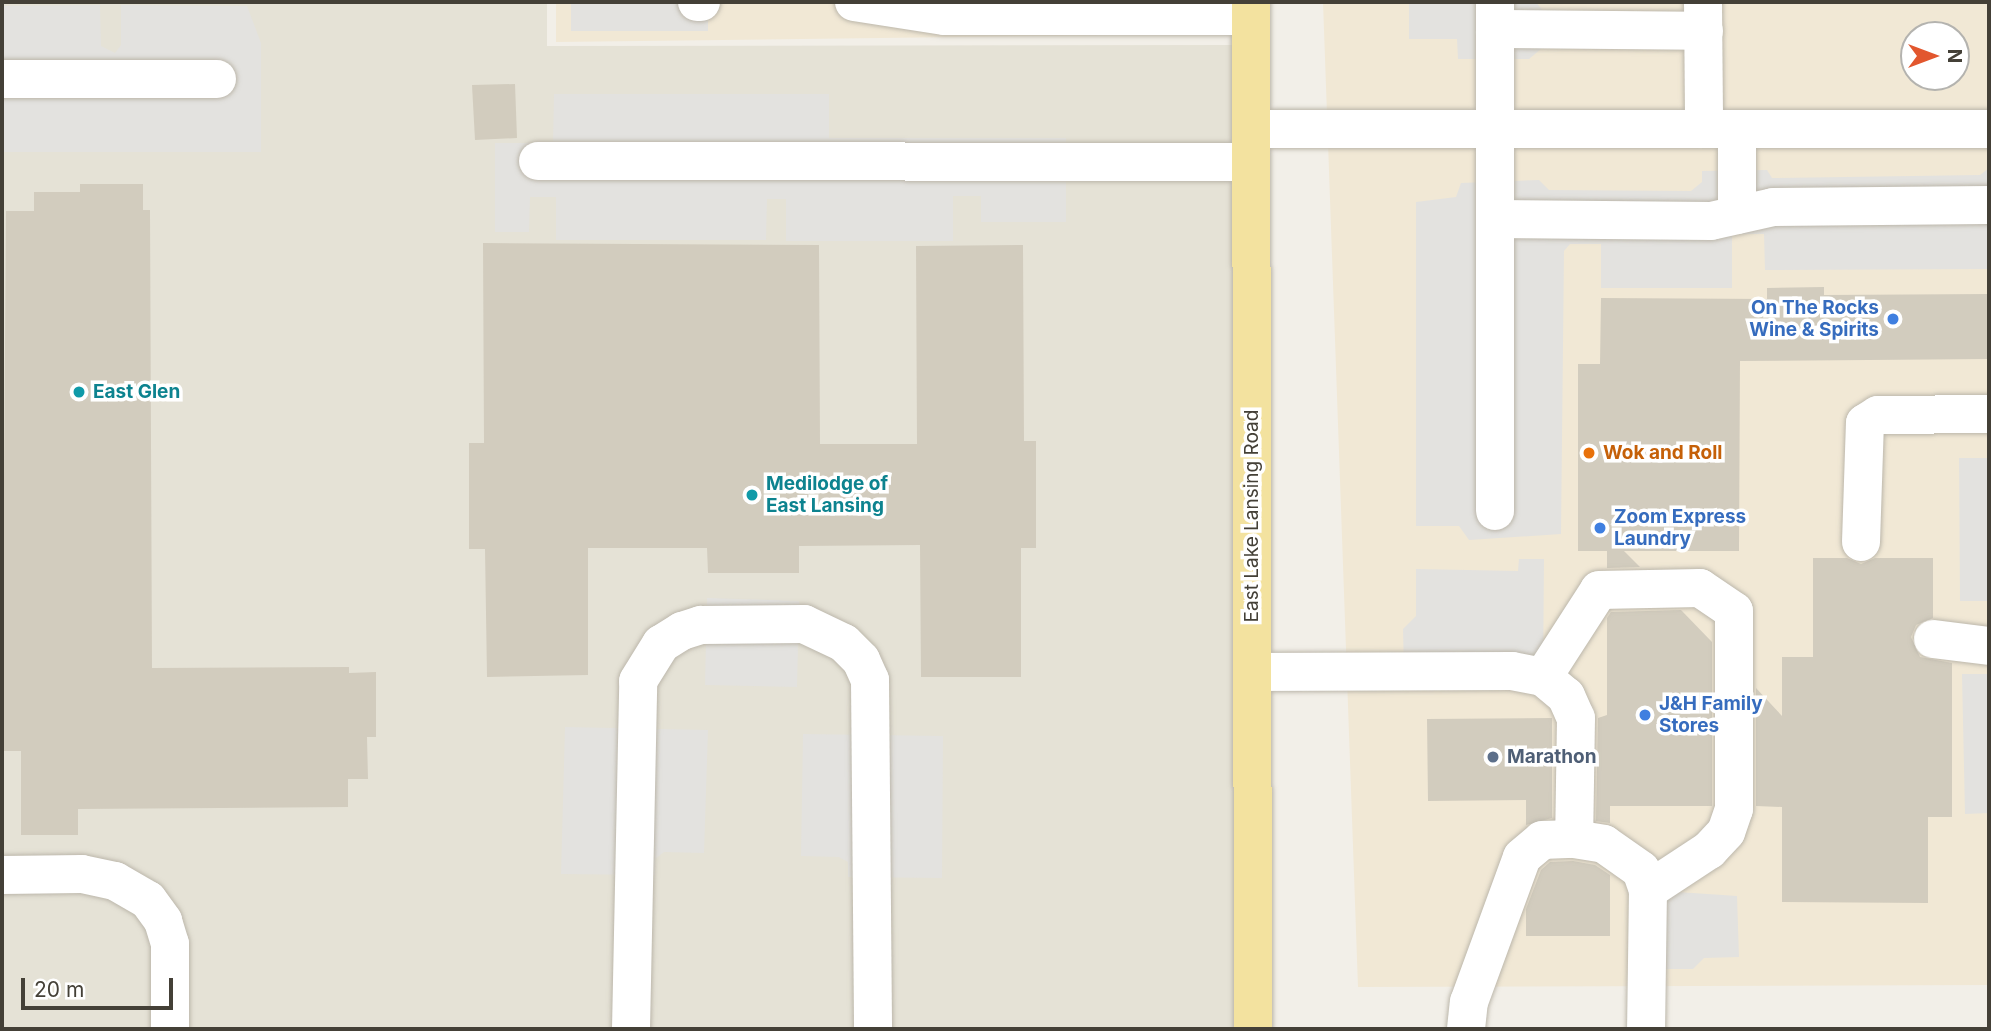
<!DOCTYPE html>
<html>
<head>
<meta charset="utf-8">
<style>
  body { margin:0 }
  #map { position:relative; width:1991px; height:1031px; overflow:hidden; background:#f2efe8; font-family:Inter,sans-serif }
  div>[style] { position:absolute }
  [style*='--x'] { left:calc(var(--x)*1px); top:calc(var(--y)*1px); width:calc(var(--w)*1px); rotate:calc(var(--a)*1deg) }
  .residential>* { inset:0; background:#e5e2d6 }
  .commercial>* { inset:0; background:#f1e8d5 }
  .parking>* { inset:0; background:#e3e2df }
  .building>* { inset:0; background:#d2ccbe }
  .roads { filter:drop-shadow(0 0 2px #bcb7ab) drop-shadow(0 0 2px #bcb7ab) }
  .minor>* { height:38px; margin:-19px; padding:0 19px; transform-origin:19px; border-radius:19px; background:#fff }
  .major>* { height:38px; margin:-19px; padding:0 19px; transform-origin:19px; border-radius:19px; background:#f3e29f }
  .dots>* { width:19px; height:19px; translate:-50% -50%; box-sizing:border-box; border:4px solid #fff; border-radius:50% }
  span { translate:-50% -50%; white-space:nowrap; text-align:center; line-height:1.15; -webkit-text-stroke:7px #fff; paint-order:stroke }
  .shop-label { font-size:19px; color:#366cbe; font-weight:700 }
  .right { translate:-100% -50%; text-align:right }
  .left { translate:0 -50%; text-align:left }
  .culture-label { font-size:19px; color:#0d838f; font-weight:700 }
  .food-label { font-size:19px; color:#c56008; font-weight:700 }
  .street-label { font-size:19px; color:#444037 }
  .service-label { font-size:19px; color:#4e5e75; font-weight:700 }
  .frame { position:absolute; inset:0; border:4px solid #444037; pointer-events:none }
  .north { position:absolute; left:1900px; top:21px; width:70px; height:70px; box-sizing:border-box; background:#fff; border:2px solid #b4b3af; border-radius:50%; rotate:90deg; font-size:19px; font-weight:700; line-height:28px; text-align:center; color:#444037 }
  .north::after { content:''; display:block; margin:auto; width:24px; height:32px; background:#e2572e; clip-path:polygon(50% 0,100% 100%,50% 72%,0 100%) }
  .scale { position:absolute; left:21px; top:978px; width:152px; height:32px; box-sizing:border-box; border:4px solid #444037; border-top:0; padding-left:9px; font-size:21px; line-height:24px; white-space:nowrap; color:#444037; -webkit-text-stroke:5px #fff; paint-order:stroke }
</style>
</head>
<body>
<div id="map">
  <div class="residential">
    <i style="clip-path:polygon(2px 2px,547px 2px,547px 46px,1239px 45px,1250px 1029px,2px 1029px)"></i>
  </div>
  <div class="commercial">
    <i style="clip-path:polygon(556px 2px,1200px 2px,1200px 34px,556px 42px)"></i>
    <i style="clip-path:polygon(evenodd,1323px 2px,1989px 2px,1989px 985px,1358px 987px,1323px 2px,1914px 35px,1956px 35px,1956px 77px,1914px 77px,1914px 35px)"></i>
  </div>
  <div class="parking">
    <i style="clip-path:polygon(571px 2px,708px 2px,708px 31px,571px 31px)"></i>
    <i style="clip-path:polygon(1409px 2px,1536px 2px,1543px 11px,1541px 49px,1529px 59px,1458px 59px,1457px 39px,1409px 39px)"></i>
    <i style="clip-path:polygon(100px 5px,101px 46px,115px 53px,121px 45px,121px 5px,247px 6px,261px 43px,261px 152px,2px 152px,2px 6px)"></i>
    <i style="clip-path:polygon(554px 94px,829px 94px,829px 138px,1066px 138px,1066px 222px,981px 222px,981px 196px,953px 196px,953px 241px,786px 241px,786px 199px,767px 199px,766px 240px,556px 240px,556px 197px,530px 197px,529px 232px,495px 232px,495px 143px,553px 143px)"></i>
    <i style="clip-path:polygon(1989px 168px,1989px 269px,1765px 270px,1764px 234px,1732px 234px,1732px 288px,1601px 288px,1601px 244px,1570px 244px,1564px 251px,1561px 534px,1469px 540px,1459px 526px,1416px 526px,1416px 202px,1456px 197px,1461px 183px,1539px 180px,1549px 190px,1691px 191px,1702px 182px,1702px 171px,1767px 170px,1772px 178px,1980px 175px)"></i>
    <i style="clip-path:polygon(1959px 458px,1989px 458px,1989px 601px,1960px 601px)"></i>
    <i style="clip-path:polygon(1519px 559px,1544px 559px,1543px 677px,1404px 672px,1403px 629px,1416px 616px,1416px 569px,1518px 571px)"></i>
    <i style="clip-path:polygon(707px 598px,799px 601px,797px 687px,705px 685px)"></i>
    <i style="clip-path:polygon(1962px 674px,1989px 674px,1989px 813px,1965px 814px)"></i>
    <i style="clip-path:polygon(565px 727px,708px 730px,704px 853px,664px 852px,655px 859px,655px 875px,561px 874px)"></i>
    <i style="clip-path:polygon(803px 734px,943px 736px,942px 878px,848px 877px,848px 862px,839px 857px,801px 856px)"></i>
    <i style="clip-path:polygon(1648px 890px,1737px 896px,1739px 957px,1704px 958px,1693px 969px,1648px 969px)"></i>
  </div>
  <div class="building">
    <i style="clip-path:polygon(515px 84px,517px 138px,475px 140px,472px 85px)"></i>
    <i style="clip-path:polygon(80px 184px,143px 184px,143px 210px,150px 210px,152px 668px,349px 667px,349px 673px,376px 672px,376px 737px,367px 737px,368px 779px,348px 779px,348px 807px,78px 809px,78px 835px,21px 835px,21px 751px,2px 751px,6px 211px,34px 211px,34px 192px,80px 192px)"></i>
    <i style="clip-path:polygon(483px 243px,819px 245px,820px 444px,917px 444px,916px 246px,1023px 245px,1024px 441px,1036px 441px,1036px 548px,1021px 548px,1021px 677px,921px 677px,920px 545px,799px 546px,799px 573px,708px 573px,707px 548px,588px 548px,588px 675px,487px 677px,485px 549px,469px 549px,469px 443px,484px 443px)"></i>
    <i style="clip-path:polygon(1824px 287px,1824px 295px,1989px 294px,1989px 359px,1740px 361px,1739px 551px,1624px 551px,1640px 567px,1607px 568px,1607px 551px,1578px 551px,1578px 364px,1600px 364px,1601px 298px,1767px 299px,1767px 288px)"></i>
    <i style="clip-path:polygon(1813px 558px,1847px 558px,1861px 564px,1875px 558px,1933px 558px,1933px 618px,1916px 625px,1911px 637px,1920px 657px,1952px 663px,1952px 817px,1928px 817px,1928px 903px,1782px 902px,1782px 807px,1756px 806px,1756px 688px,1782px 716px,1782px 657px,1813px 657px)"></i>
    <i style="clip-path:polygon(1681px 610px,1712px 642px,1712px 806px,1610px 806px,1610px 823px,1596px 821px,1598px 718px,1607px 715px,1607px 618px,1611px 612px)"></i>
    <i style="clip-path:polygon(1552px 718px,1552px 818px,1526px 825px,1526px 800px,1428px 801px,1427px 719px)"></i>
    <i style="clip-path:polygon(1573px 861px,1595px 865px,1610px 875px,1610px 936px,1526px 936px,1526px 909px,1541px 870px,1550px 862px)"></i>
  </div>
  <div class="roads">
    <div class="minor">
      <i style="--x:697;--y:2;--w:4;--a:0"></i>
      <i style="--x:854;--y:2;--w:91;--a:8.8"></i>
      <i style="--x:944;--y:16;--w:307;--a:0"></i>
      <i style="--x:1495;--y:2;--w:509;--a:90"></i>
      <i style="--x:1703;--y:2;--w:127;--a:89.5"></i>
      <i style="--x:1495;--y:29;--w:209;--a:0.5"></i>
      <i style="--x:2;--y:79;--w:215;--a:0"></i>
      <i style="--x:1251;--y:129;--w:738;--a:0"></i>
      <i style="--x:1737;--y:129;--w:86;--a:90"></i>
      <i style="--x:538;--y:161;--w:713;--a:0.08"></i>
      <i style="--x:1496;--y:219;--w:215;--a:0.5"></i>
      <i style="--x:1711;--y:221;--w:64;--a:-12.7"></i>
      <i style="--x:1773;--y:207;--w:216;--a:-0.5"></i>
      <i style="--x:1861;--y:542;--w:119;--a:-88.1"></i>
      <i style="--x:1865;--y:423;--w:15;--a:-32"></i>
      <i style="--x:1878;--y:415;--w:111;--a:-0.5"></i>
      <i style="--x:1933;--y:639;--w:56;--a:7.1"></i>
      <i style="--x:1252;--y:672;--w:260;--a:-0.2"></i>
      <i style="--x:1512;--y:671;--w:32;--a:11"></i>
      <i style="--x:1543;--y:677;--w:30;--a:40"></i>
      <i style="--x:1566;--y:696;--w:24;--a:66"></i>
      <i style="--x:1576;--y:718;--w:121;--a:90.9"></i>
      <i style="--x:1543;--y:677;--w:103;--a:-57.2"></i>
      <i style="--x:1599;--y:590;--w:101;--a:-1.1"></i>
      <i style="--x:1700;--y:588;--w:41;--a:34.1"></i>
      <i style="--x:1734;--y:611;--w:198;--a:90"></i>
      <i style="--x:1734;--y:809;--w:24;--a:109"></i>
      <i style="--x:1726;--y:832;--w:25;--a:133"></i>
      <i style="--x:1709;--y:850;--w:73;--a:146.7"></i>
      <i style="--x:2;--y:875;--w:80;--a:-0.7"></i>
      <i style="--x:82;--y:874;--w:34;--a:12"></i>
      <i style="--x:115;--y:881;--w:38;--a:30"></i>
      <i style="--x:148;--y:900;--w:26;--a:54"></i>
      <i style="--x:163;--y:921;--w:24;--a:73"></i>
      <i style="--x:170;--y:944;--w:85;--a:90"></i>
      <i style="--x:631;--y:1029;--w:348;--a:-88.8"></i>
      <i style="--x:638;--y:681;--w:44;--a:-58.1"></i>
      <i style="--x:661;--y:644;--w:25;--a:-32"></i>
      <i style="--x:682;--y:631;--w:20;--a:-18"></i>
      <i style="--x:701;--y:625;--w:103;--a:-0.6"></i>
      <i style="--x:804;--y:624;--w:44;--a:25.4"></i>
      <i style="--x:844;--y:643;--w:24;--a:45"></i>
      <i style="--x:861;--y:660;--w:22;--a:66"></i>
      <i style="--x:870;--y:680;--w:349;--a:89.5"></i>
      <i style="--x:1466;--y:1029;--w:27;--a:-84"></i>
      <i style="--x:1469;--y:1002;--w:154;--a:-69.9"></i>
      <i style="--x:1522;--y:857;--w:26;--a:-40"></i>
      <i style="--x:1542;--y:840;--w:32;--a:-2"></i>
      <i style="--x:1574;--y:839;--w:30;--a:9"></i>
      <i style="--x:1604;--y:844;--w:45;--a:35.1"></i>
      <i style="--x:1641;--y:870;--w:21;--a:71"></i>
      <i style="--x:1648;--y:890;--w:139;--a:90.8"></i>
    </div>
    <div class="major">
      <i style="--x:1251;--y:2;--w:1027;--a:89.89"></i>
    </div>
  </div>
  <div class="dots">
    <i style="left:1893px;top:319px;background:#3f7fe0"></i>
    <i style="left:79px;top:392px;background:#0f9aa8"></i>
    <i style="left:1589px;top:453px;background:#e8710a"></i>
    <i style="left:752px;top:495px;background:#0f9aa8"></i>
    <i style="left:1600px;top:528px;background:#3f7fe0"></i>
    <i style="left:1645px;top:715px;background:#3f7fe0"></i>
    <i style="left:1493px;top:757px;background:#5c6f8a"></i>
  </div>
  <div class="shop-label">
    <span class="right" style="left:1879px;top:319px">On The Rocks<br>Wine &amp; Spirits</span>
    <span class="left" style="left:1614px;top:528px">Zoom Express<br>Laundry</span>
    <span class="left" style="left:1659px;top:715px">J&amp;H Family<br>Stores</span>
  </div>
  <div class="culture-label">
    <span class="left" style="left:93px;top:392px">East Glen</span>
    <span class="left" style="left:766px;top:495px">Medilodge of<br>East Lansing</span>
  </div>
  <div class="food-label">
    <span class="left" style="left:1603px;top:453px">Wok and Roll</span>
  </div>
  <div class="street-label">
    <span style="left:1252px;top:516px;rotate:-90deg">East Lake Lansing Road</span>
  </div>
  <div class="service-label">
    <span class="left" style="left:1507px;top:757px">Marathon</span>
  </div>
  <div class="frame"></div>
  <div class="north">N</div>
  <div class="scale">20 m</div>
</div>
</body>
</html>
